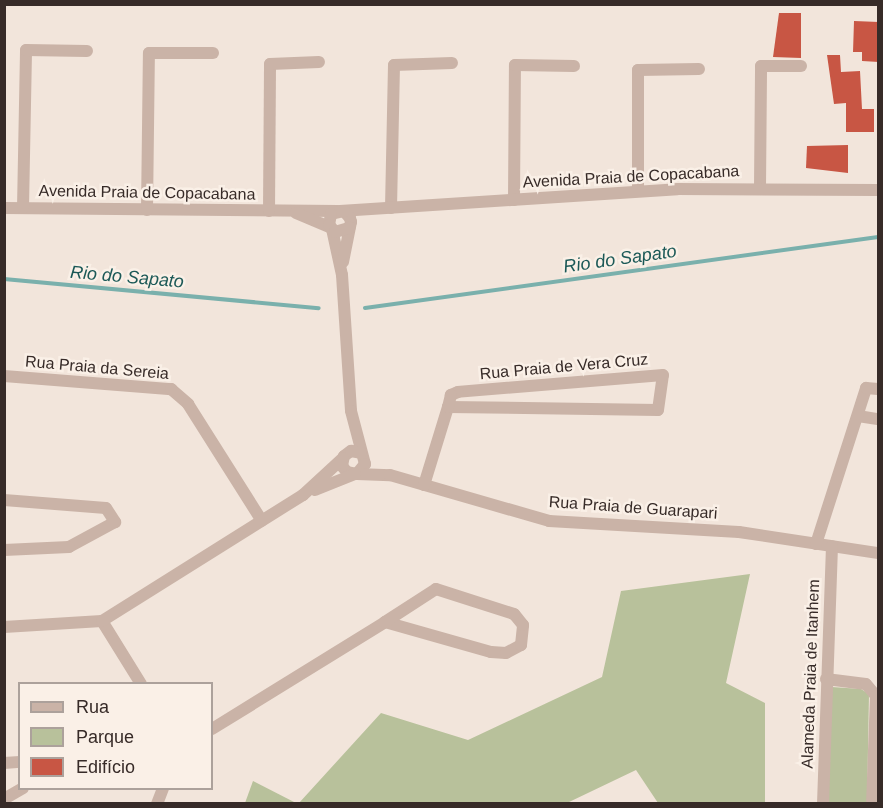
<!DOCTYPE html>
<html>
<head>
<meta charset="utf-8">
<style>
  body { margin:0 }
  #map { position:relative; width:883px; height:808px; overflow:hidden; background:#f2e5db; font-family:Helvetica,sans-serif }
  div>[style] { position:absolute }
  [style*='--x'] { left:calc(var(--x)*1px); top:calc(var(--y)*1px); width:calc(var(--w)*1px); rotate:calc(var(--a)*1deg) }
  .green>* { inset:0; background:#b8c19b }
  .stream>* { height:4px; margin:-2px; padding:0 2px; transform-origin:2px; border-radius:2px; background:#7ab0ac }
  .building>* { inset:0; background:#c85644 }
  .minor>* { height:12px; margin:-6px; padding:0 6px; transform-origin:6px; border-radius:6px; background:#cab3a7 }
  span { translate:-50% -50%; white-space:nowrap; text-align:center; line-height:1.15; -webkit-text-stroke:5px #faf0e7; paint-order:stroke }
  .street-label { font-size:16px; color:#372b28 }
  .water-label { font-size:18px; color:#1c5957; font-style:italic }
  .frame { position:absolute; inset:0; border:6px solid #372b28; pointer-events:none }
  .legend { position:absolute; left:18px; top:682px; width:195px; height:108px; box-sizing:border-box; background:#faf0e7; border:2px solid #aca19b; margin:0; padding:8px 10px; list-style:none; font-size:18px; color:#372b28 }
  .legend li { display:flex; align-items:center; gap:12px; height:30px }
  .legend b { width:30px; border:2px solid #aca19b }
</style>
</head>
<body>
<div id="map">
  <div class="green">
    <i style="clip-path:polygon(750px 574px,726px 683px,765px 703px,765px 803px,658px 803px,636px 770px,567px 803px,299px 803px,381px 713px,468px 740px,602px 677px,621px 591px)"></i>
    <i style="clip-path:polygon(832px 687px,861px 689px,869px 694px,867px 803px,828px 804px)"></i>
    <i style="clip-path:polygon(253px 781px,296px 803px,245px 803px)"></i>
  </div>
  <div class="stream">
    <i style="--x:4;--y:279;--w:316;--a:5.3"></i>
    <i style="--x:365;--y:308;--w:518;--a:-7.88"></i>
  </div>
  <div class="building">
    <i style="clip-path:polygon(779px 13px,801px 13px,801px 58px,773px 57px)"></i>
    <i style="clip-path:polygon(854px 21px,879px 22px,879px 62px,862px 61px,862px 52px,853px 52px)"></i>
    <i style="clip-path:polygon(827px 55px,840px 55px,841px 72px,860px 71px,862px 109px,874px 109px,874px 132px,846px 132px,846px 103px,834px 104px)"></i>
    <i style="clip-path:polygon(848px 145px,848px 173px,806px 168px,807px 146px)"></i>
  </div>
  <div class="minor">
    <i style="--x:760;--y:187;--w:121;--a:-89.5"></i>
    <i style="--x:761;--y:66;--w:40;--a:0"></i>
    <i style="--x:638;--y:191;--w:121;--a:-90"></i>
    <i style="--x:638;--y:70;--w:61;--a:-0.9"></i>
    <i style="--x:514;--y:200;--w:135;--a:-89.6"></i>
    <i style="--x:515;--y:65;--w:59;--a:1"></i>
    <i style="--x:4;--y:208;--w:334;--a:0.5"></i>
    <i style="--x:23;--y:208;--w:158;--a:-88.9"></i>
    <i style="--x:26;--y:50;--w:61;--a:0.9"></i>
    <i style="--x:391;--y:208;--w:143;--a:-88.8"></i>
    <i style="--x:394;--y:65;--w:58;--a:-2"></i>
    <i style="--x:147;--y:210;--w:157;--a:-89.3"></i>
    <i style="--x:149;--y:53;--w:64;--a:0"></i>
    <i style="--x:269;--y:211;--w:147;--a:-89.6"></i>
    <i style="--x:270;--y:64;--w:49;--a:-2.3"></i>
    <i style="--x:340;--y:211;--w:338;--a:-3.7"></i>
    <i style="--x:677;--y:189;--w:201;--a:0.3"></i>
    <i style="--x:296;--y:213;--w:38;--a:23"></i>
    <i style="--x:332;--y:229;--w:47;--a:77.7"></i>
    <i style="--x:342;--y:275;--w:136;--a:86.2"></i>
    <i style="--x:351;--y:411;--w:55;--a:75.2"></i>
    <i style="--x:365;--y:464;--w:13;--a:129"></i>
    <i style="--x:357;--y:474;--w:10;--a:-169"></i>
    <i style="--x:347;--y:472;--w:8;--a:-130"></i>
    <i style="--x:342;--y:466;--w:10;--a:-79"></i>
    <i style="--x:344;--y:456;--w:9;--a:-36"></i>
    <i style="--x:351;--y:451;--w:10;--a:11"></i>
    <i style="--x:343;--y:262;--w:41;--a:-78.7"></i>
    <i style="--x:351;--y:222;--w:4;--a:-104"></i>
    <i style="--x:350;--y:218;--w:9;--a:-131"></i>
    <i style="--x:344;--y:211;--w:13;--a:167"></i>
    <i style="--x:331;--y:214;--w:11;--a:100"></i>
    <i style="--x:329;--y:225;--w:9;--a:49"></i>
    <i style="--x:335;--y:232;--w:15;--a:-16"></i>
    <i style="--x:4;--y:376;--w:168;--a:4.5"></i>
    <i style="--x:171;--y:389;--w:23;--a:41"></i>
    <i style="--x:188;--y:404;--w:138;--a:57.7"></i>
    <i style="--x:858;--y:416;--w:20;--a:9"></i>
    <i style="--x:357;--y:474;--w:33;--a:2"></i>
    <i style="--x:390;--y:475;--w:166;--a:16.1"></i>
    <i style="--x:549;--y:521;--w:190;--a:3.3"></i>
    <i style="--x:739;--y:532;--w:141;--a:8.6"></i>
    <i style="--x:424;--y:485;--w:82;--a:-72.9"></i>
    <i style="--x:448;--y:407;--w:210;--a:0.8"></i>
    <i style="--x:658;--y:410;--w:35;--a:-82"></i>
    <i style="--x:663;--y:375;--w:206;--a:175.3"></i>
    <i style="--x:458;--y:392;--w:8;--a:157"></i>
    <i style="--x:451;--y:395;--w:12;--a:104"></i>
    <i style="--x:315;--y:490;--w:43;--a:-21.8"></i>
    <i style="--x:4;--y:500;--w:102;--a:4.5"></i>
    <i style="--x:106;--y:508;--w:17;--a:57"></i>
    <i style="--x:115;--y:522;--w:52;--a:151.5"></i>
    <i style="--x:69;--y:547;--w:65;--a:177.4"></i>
    <i style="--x:816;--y:544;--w:164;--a:-72.2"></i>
    <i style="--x:866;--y:388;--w:12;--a:5"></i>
    <i style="--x:102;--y:621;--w:74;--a:58.2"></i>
    <i style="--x:4;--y:627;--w:98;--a:-3.5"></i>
    <i style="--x:102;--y:621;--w:237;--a:-32.1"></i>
    <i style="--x:303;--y:495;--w:54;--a:-42.8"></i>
    <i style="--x:826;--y:679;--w:40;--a:7.1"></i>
    <i style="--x:866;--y:684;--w:16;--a:50"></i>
    <i style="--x:876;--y:696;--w:108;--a:92.1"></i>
    <i style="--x:212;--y:729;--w:203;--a:-31.7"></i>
    <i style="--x:385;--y:622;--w:110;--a:15.8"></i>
    <i style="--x:491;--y:652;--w:15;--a:4"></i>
    <i style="--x:506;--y:653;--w:17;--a:-28"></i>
    <i style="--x:521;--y:645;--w:20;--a:-84"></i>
    <i style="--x:523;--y:625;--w:14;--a:-129"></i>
    <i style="--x:514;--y:614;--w:82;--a:-162.2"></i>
    <i style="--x:436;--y:589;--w:61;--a:147.1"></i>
    <i style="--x:4;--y:763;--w:16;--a:-4"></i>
    <i style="--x:4;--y:799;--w:22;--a:-30"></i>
    <i style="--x:157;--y:804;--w:17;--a:-69"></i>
    <i style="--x:823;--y:804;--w:258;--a:-88"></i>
  </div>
  <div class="street-label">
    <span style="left:631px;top:177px;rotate:-3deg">Avenida Praia de Copacabana</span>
    <span style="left:147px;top:193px;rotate:1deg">Avenida Praia de Copacabana</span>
    <span style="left:564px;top:367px;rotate:-5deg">Rua Praia de Vera Cruz</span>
    <span style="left:97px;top:368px;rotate:5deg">Rua Praia da Sereia</span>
    <span style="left:633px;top:508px;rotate:4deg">Rua Praia de Guarapari</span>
    <span style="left:811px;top:674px;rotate:-88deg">Alameda Praia de Itanhem</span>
  </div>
  <div class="water-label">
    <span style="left:620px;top:259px;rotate:-8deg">Rio do Sapato</span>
    <span style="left:127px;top:277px;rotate:5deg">Rio do Sapato</span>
  </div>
  <div class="frame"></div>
  <ul class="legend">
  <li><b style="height:8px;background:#cab3a7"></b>Rua</li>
  <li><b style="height:16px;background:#b8c19b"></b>Parque</li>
  <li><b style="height:16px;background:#c85644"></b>Edifício</li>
  </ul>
</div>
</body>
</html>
